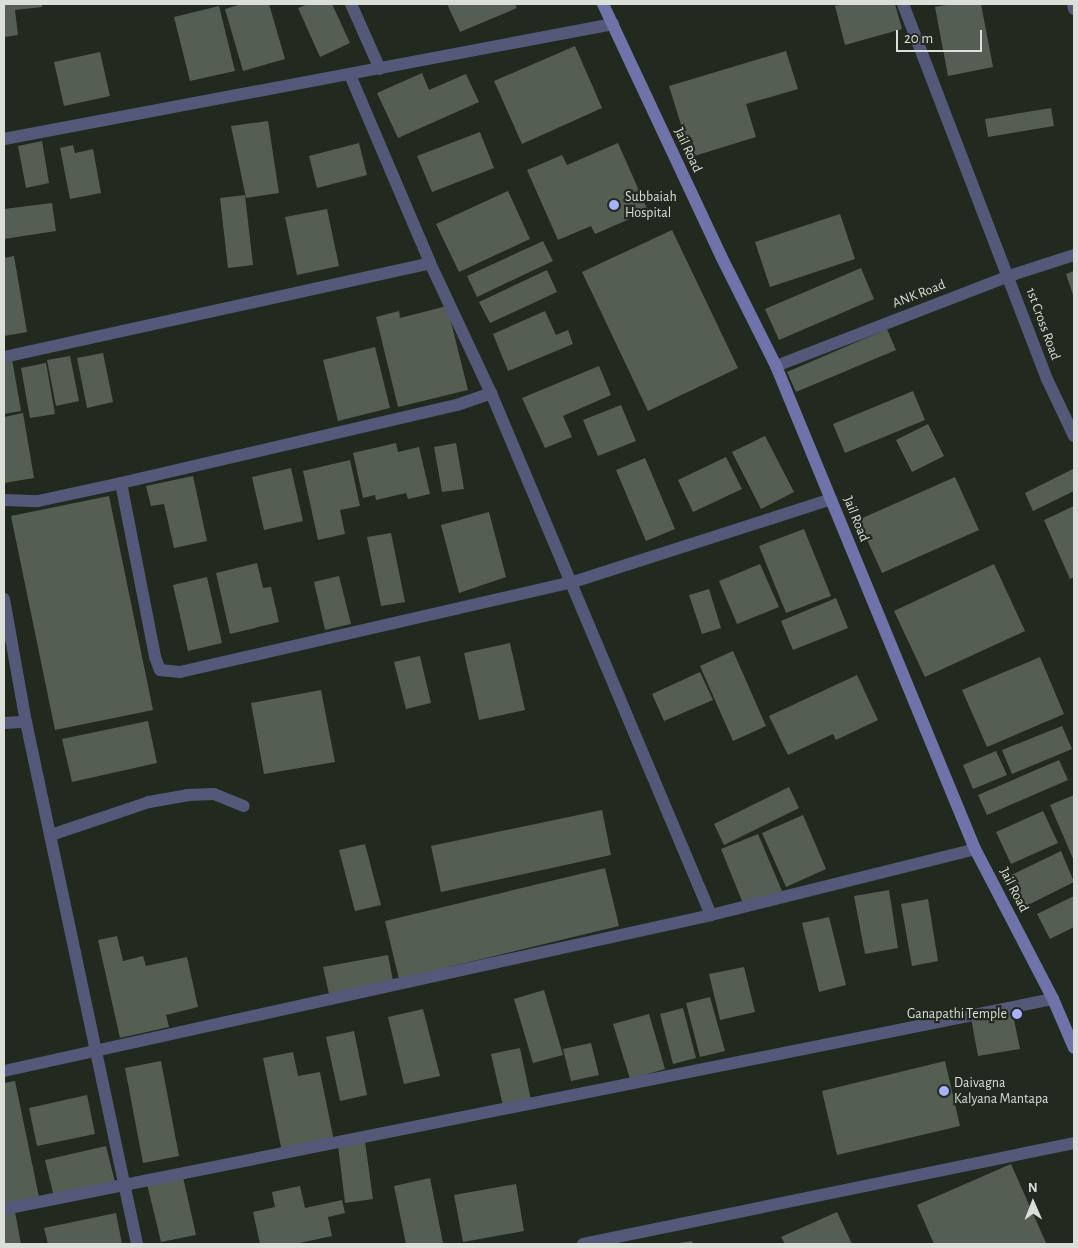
<!DOCTYPE html>
<html>
<head>
<meta charset="utf-8">
<style>
  body { margin:0 }
  #map { position:relative; width:1078px; height:1248px; overflow:hidden; background:#222a1f; font-family:"Alegreya Sans",sans-serif }
  div>[style] { position:absolute }
  [style*='--x'] { left:calc(var(--x)*1px); top:calc(var(--y)*1px); width:calc(var(--w)*1px); rotate:calc(var(--a)*1deg) }
  .building>* { inset:0; background:#555e52 }
  .service>* { height:12px; margin:-6px; padding:0 6px; transform-origin:6px; border-radius:6px; background:#54597a }
  .minor>* { height:12px; margin:-6px; padding:0 6px; transform-origin:6px; border-radius:6px; background:#54597a }
  .secondary>* { height:12px; margin:-6px; padding:0 6px; transform-origin:6px; border-radius:6px; background:#6e74a9 }
  .dots>* { width:14px; height:14px; translate:-50% -50%; box-sizing:border-box; border:2px solid #222a1f; border-radius:50% }
  span { translate:-50% -50%; white-space:nowrap; text-align:center; line-height:1.15; -webkit-text-stroke:4.5px #222a1f; paint-order:stroke }
  .street-label { font-size:14px; color:#dadfd8 }
  .poi-label { font-size:14px; color:#dadfd8 }
  .left { translate:0 -50%; text-align:left }
  .right { translate:-100% -50%; text-align:right }
  .frame { position:absolute; inset:0; border:5px solid #dadfd8; pointer-events:none }
  .north { position:absolute; left:1008px; top:1178px; width:50px; height:50px; -webkit-text-stroke:4px #222a1f; paint-order:stroke; rotate:359deg; font-size:14px; font-weight:700; line-height:20px; text-align:center; color:#dadfd8 }
  .north::after { content:''; display:block; margin:auto; width:18px; height:22px; background:#dadfd8; clip-path:polygon(50% 0,100% 100%,50% 72%,0 100%) }
  .scale { position:absolute; left:896px; top:30px; width:86px; height:22px; box-sizing:border-box; border:2px solid #dadfd8; border-top:0; padding-left:6px; font-size:15px; line-height:18px; white-space:nowrap; color:#dadfd8; -webkit-text-stroke:4px #222a1f; paint-order:stroke }
</style>
</head>
<body>
<div id="map">
  <div class="building">
    <i style="clip-path:polygon(4px 4px,42px 4px,42px 7px,15px 10px,18px 35px,4px 37px)"></i>
    <i style="clip-path:polygon(242px 4px,269px 4px,285px 59px,243px 71px,225px 9px)"></i>
    <i style="clip-path:polygon(308px 4px,332px 4px,350px 43px,320px 57px,298px 8px)"></i>
    <i style="clip-path:polygon(447px 4px,515px 4px,517px 8px,460px 32px)"></i>
    <i style="clip-path:polygon(845px 4px,895px 4px,902px 29px,845px 45px,835px 6px)"></i>
    <i style="clip-path:polygon(952px 4px,981px 4px,993px 67px,948px 76px,935px 7px)"></i>
    <i style="clip-path:polygon(219px 6px,235px 71px,190px 81px,174px 17px)"></i>
    <i style="clip-path:polygon(575px 46px,602px 108px,522px 144px,494px 81px)"></i>
    <i style="clip-path:polygon(786px 51px,798px 89px,746px 104px,756px 137px,691px 157px,669px 86px)"></i>
    <i style="clip-path:polygon(100px 52px,110px 96px,64px 106px,54px 62px)"></i>
    <i style="clip-path:polygon(422px 73px,429px 90px,466px 74px,479px 102px,398px 138px,377px 93px)"></i>
    <i style="clip-path:polygon(1051px 108px,1054px 126px,988px 137px,985px 119px)"></i>
    <i style="clip-path:polygon(268px 121px,279px 193px,246px 198px,231px 126px)"></i>
    <i style="clip-path:polygon(480px 132px,494px 168px,432px 192px,417px 156px)"></i>
    <i style="clip-path:polygon(42px 141px,49px 183px,26px 188px,18px 146px)"></i>
    <i style="clip-path:polygon(359px 143px,367px 175px,317px 188px,309px 156px)"></i>
    <i style="clip-path:polygon(618px 143px,648px 211px,595px 234px,591px 226px,558px 240px,527px 170px,562px 155px,567px 165px)"></i>
    <i style="clip-path:polygon(73px 145px,75px 153px,93px 149px,101px 193px,70px 199px,60px 148px)"></i>
    <i style="clip-path:polygon(508px 191px,530px 239px,459px 272px,436px 224px)"></i>
    <i style="clip-path:polygon(245px 195px,253px 265px,228px 268px,220px 198px)"></i>
    <i style="clip-path:polygon(52px 203px,56px 231px,4px 239px,4px 209px)"></i>
    <i style="clip-path:polygon(327px 209px,339px 266px,297px 275px,285px 217px)"></i>
    <i style="clip-path:polygon(840px 214px,855px 259px,770px 287px,755px 242px)"></i>
    <i style="clip-path:polygon(672px 230px,738px 368px,648px 411px,582px 272px)"></i>
    <i style="clip-path:polygon(543px 241px,553px 261px,477px 297px,467px 276px)"></i>
    <i style="clip-path:polygon(14px 256px,27px 332px,4px 336px,4px 258px)"></i>
    <i style="clip-path:polygon(861px 268px,874px 299px,779px 340px,765px 309px)"></i>
    <i style="clip-path:polygon(547px 270px,557px 292px,490px 323px,479px 302px)"></i>
    <i style="clip-path:polygon(1074px 271px,1074px 298px,1066px 274px)"></i>
    <i style="clip-path:polygon(447px 306px,468px 390px,398px 407px,376px 317px,399px 311px,400px 318px)"></i>
    <i style="clip-path:polygon(545px 311px,556px 335px,568px 330px,573px 344px,508px 371px,493px 334px)"></i>
    <i style="clip-path:polygon(887px 329px,896px 350px,796px 392px,787px 372px)"></i>
    <i style="clip-path:polygon(375px 347px,390px 408px,338px 421px,323px 360px)"></i>
    <i style="clip-path:polygon(103px 353px,113px 402px,87px 408px,77px 358px)"></i>
    <i style="clip-path:polygon(70px 356px,79px 401px,56px 406px,47px 360px)"></i>
    <i style="clip-path:polygon(12px 359px,21px 411px,4px 414px,4px 361px)"></i>
    <i style="clip-path:polygon(46px 363px,55px 414px,30px 418px,21px 368px)"></i>
    <i style="clip-path:polygon(599px 366px,611px 395px,563px 416px,572px 437px,545px 448px,522px 398px)"></i>
    <i style="clip-path:polygon(913px 391px,925px 420px,845px 453px,833px 424px)"></i>
    <i style="clip-path:polygon(621px 405px,636px 441px,598px 456px,583px 420px)"></i>
    <i style="clip-path:polygon(23px 413px,34px 478px,4px 483px,4px 417px)"></i>
    <i style="clip-path:polygon(928px 424px,944px 456px,912px 472px,896px 440px)"></i>
    <i style="clip-path:polygon(765px 436px,794px 492px,761px 509px,732px 452px)"></i>
    <i style="clip-path:polygon(396px 443px,398px 452px,419px 447px,430px 494px,408px 499px,406px 493px,376px 500px,375px 495px,363px 498px,353px 453px)"></i>
    <i style="clip-path:polygon(456px 443px,464px 489px,442px 492px,434px 447px)"></i>
    <i style="clip-path:polygon(726px 457px,742px 489px,693px 512px,678px 480px)"></i>
    <i style="clip-path:polygon(645px 458px,675px 529px,646px 541px,616px 470px)"></i>
    <i style="clip-path:polygon(350px 460px,360px 506px,340px 510px,345px 534px,318px 540px,303px 471px)"></i>
    <i style="clip-path:polygon(291px 468px,303px 521px,264px 530px,252px 477px)"></i>
    <i style="clip-path:polygon(1073px 469px,1074px 491px,1033px 511px,1025px 493px)"></i>
    <i style="clip-path:polygon(193px 476px,207px 541px,174px 548px,164px 504px,151px 506px,146px 486px)"></i>
    <i style="clip-path:polygon(955px 477px,979px 530px,882px 573px,858px 520px)"></i>
    <i style="clip-path:polygon(109px 496px,153px 710px,55px 730px,11px 516px)"></i>
    <i style="clip-path:polygon(1074px 506px,1074px 577px,1070px 579px,1044px 520px)"></i>
    <i style="clip-path:polygon(489px 512px,506px 577px,459px 593px,441px 525px)"></i>
    <i style="clip-path:polygon(804px 529px,831px 596px,786px 613px,759px 546px)"></i>
    <i style="clip-path:polygon(391px 533px,405px 602px,381px 606px,367px 537px)"></i>
    <i style="clip-path:polygon(257px 563px,263px 588px,271px 587px,279px 622px,230px 634px,216px 573px)"></i>
    <i style="clip-path:polygon(760px 564px,779px 607px,737px 624px,719px 581px)"></i>
    <i style="clip-path:polygon(994px 564px,1025px 631px,925px 677px,894px 611px)"></i>
    <i style="clip-path:polygon(339px 576px,351px 624px,325px 630px,314px 582px)"></i>
    <i style="clip-path:polygon(207px 577px,222px 643px,188px 651px,173px 585px)"></i>
    <i style="clip-path:polygon(709px 589px,721px 628px,702px 634px,689px 595px)"></i>
    <i style="clip-path:polygon(836px 598px,848px 628px,793px 650px,781px 621px)"></i>
    <i style="clip-path:polygon(510px 643px,525px 710px,479px 720px,464px 653px)"></i>
    <i style="clip-path:polygon(733px 651px,766px 726px,733px 741px,700px 666px)"></i>
    <i style="clip-path:polygon(420px 656px,431px 703px,406px 709px,394px 662px)"></i>
    <i style="clip-path:polygon(1040px 657px,1064px 714px,987px 747px,962px 690px)"></i>
    <i style="clip-path:polygon(700px 672px,713px 700px,664px 721px,652px 694px)"></i>
    <i style="clip-path:polygon(857px 675px,878px 720px,836px 740px,833px 734px,788px 755px,769px 716px)"></i>
    <i style="clip-path:polygon(321px 690px,335px 762px,264px 774px,251px 703px)"></i>
    <i style="clip-path:polygon(148px 721px,157px 763px,72px 782px,62px 739px)"></i>
    <i style="clip-path:polygon(1062px 726px,1072px 749px,1012px 774px,1002px 750px)"></i>
    <i style="clip-path:polygon(996px 751px,1007px 775px,973px 789px,963px 765px)"></i>
    <i style="clip-path:polygon(1059px 760px,1068px 780px,987px 815px,978px 795px)"></i>
    <i style="clip-path:polygon(789px 787px,799px 808px,724px 845px,714px 824px)"></i>
    <i style="clip-path:polygon(1074px 795px,1074px 861px,1050px 805px)"></i>
    <i style="clip-path:polygon(602px 810px,611px 855px,441px 892px,431px 846px)"></i>
    <i style="clip-path:polygon(1043px 811px,1058px 843px,1011px 864px,996px 832px)"></i>
    <i style="clip-path:polygon(803px 815px,826px 869px,786px 887px,762px 833px)"></i>
    <i style="clip-path:polygon(758px 834px,782px 891px,744px 906px,721px 849px)"></i>
    <i style="clip-path:polygon(365px 844px,381px 905px,355px 911px,339px 850px)"></i>
    <i style="clip-path:polygon(1061px 851px,1074px 882px,1024px 907px,1009px 876px)"></i>
    <i style="clip-path:polygon(605px 868px,619px 926px,399px 979px,385px 921px)"></i>
    <i style="clip-path:polygon(889px 890px,898px 948px,865px 954px,854px 896px)"></i>
    <i style="clip-path:polygon(1074px 896px,1074px 927px,1050px 939px,1037px 914px)"></i>
    <i style="clip-path:polygon(928px 899px,938px 961px,912px 966px,901px 904px)"></i>
    <i style="clip-path:polygon(829px 917px,846px 985px,819px 992px,802px 923px)"></i>
    <i style="clip-path:polygon(117px 936px,123px 961px,143px 956px,146px 966px,187px 957px,198px 1007px,166px 1015px,169px 1027px,120px 1038px,98px 940px)"></i>
    <i style="clip-path:polygon(388px 955px,393px 981px,329px 994px,323px 967px)"></i>
    <i style="clip-path:polygon(744px 967px,755px 1012px,720px 1020px,709px 974px)"></i>
    <i style="clip-path:polygon(544px 990px,563px 1055px,533px 1063px,514px 999px)"></i>
    <i style="clip-path:polygon(710px 997px,725px 1051px,700px 1057px,686px 1003px)"></i>
    <i style="clip-path:polygon(683px 1008px,696px 1058px,673px 1064px,660px 1014px)"></i>
    <i style="clip-path:polygon(423px 1009px,440px 1076px,404px 1084px,388px 1017px)"></i>
    <i style="clip-path:polygon(1012px 1010px,1020px 1049px,978px 1056px,971px 1018px)"></i>
    <i style="clip-path:polygon(649px 1014px,665px 1069px,630px 1079px,613px 1024px)"></i>
    <i style="clip-path:polygon(354px 1031px,367px 1095px,340px 1101px,326px 1037px)"></i>
    <i style="clip-path:polygon(591px 1043px,599px 1075px,571px 1081px,563px 1049px)"></i>
    <i style="clip-path:polygon(520px 1048px,531px 1100px,503px 1106px,491px 1054px)"></i>
    <i style="clip-path:polygon(293px 1052px,298px 1076px,320px 1072px,334px 1141px,282px 1152px,263px 1058px)"></i>
    <i style="clip-path:polygon(161px 1061px,179px 1156px,143px 1163px,125px 1068px)"></i>
    <i style="clip-path:polygon(945px 1061px,960px 1126px,837px 1155px,822px 1091px)"></i>
    <i style="clip-path:polygon(15px 1081px,39px 1197px,5px 1204px,4px 1083px)"></i>
    <i style="clip-path:polygon(87px 1095px,95px 1134px,37px 1146px,29px 1108px)"></i>
    <i style="clip-path:polygon(365px 1142px,373px 1199px,345px 1203px,338px 1145px)"></i>
    <i style="clip-path:polygon(106px 1146px,115px 1182px,54px 1197px,45px 1160px)"></i>
    <i style="clip-path:polygon(1011px 1164px,1046px 1243px,934px 1244px,917px 1205px)"></i>
    <i style="clip-path:polygon(183px 1177px,196px 1235px,161px 1242px,147px 1184px)"></i>
    <i style="clip-path:polygon(430px 1178px,443px 1243px,406px 1244px,394px 1186px)"></i>
    <i style="clip-path:polygon(516px 1184px,524px 1231px,463px 1242px,454px 1195px)"></i>
    <i style="clip-path:polygon(300px 1186px,305px 1208px,342px 1200px,345px 1213px,328px 1217px,332px 1236px,295px 1244px,260px 1244px,253px 1212px,275px 1207px,272px 1192px)"></i>
    <i style="clip-path:polygon(15px 1212px,21px 1244px,4px 1244px,4px 1214px)"></i>
    <i style="clip-path:polygon(837px 1212px,852px 1244px,785px 1244px,781px 1237px)"></i>
    <i style="clip-path:polygon(116px 1213px,122px 1244px,48px 1244px,44px 1228px)"></i>
    <i style="clip-path:polygon(692px 1241px,693px 1244px,679px 1244px,679px 1243px)"></i>
  </div>
  <div class="service">
    <i style="--x:51;--y:835;--w:103;--a:-18.6"></i>
    <i style="--x:149;--y:802;--w:39;--a:-10"></i>
    <i style="--x:187;--y:795;--w:27;--a:-2"></i>
    <i style="--x:214;--y:794;--w:32;--a:22"></i>
  </div>
  <div class="minor">
    <i style="--x:351;--y:4;--w:71;--a:66"></i>
    <i style="--x:903;--y:4;--w:402;--a:69"></i>
    <i style="--x:1047;--y:379;--w:63;--a:64.7"></i>
    <i style="--x:1073;--y:4;--w:5;--a:79"></i>
    <i style="--x:350;--y:75;--w:204;--a:66.9"></i>
    <i style="--x:4;--y:139;--w:620;--a:-10.69"></i>
    <i style="--x:4;--y:357;--w:436;--a:-12.4"></i>
    <i style="--x:430;--y:263;--w:144;--a:64.9"></i>
    <i style="--x:491;--y:393;--w:566;--a:67.15"></i>
    <i style="--x:776;--y:366;--w:250;--a:-21.1"></i>
    <i style="--x:1009;--y:276;--w:68;--a:-17.9"></i>
    <i style="--x:121;--y:483;--w:177;--a:78.9"></i>
    <i style="--x:155;--y:657;--w:14;--a:69"></i>
    <i style="--x:160;--y:670;--w:20;--a:6"></i>
    <i style="--x:180;--y:672;--w:400;--a:-12.9"></i>
    <i style="--x:570;--y:583;--w:274;--a:-17.8"></i>
    <i style="--x:4;--y:500;--w:34;--a:2"></i>
    <i style="--x:38;--y:501;--w:85;--a:-12.2"></i>
    <i style="--x:121;--y:483;--w:345;--a:-13.1"></i>
    <i style="--x:457;--y:405;--w:36;--a:-19"></i>
    <i style="--x:4;--y:599;--w:125;--a:79.9"></i>
    <i style="--x:26;--y:722;--w:534;--a:78"></i>
    <i style="--x:4;--y:723;--w:22;--a:-3"></i>
    <i style="--x:4;--y:1071;--w:724;--a:-12.44"></i>
    <i style="--x:711;--y:915;--w:272;--a:-14"></i>
    <i style="--x:4;--y:1209;--w:1070;--a:-11.32"></i>
    <i style="--x:583;--y:1244;--w:501;--a:-11.62"></i>
  </div>
  <div class="secondary">
    <i style="--x:603;--y:4;--w:278;--a:64.9"></i>
    <i style="--x:721;--y:256;--w:123;--a:63.4"></i>
    <i style="--x:776;--y:366;--w:522;--a:67.61"></i>
    <i style="--x:975;--y:849;--w:169;--a:62.5"></i>
    <i style="--x:1053;--y:999;--w:53;--a:66.8"></i>
  </div>
  <div class="dots">
    <i style="left:614px;top:205px;background:#a7b1fc"></i>
    <i style="left:1017px;top:1014px;background:#a7b1fc"></i>
    <i style="left:944px;top:1091px;background:#a7b1fc"></i>
  </div>
  <div class="street-label">
    <span style="left:688px;top:150px;rotate:65deg">Jail Road</span>
    <span style="left:919px;top:294px;rotate:-21deg">ANK Road</span>
    <span style="left:1043px;top:324px;rotate:70deg">1st Cross Road</span>
    <span style="left:856px;top:519px;rotate:68deg">Jail Road</span>
    <span style="left:1014px;top:890px;rotate:63deg">Jail Road</span>
  </div>
  <div class="poi-label">
    <span class="left" style="left:625px;top:205px">Subbaiah<br>Hospital</span>
    <span class="right" style="left:1007px;top:1014px">Ganapathi Temple</span>
    <span class="left" style="left:954px;top:1091px">Daivagna<br>Kalyana Mantapa</span>
  </div>
  <div class="frame"></div>
  <div class="north">N</div>
  <div class="scale">20 m</div>
</div>
</body>
</html>
